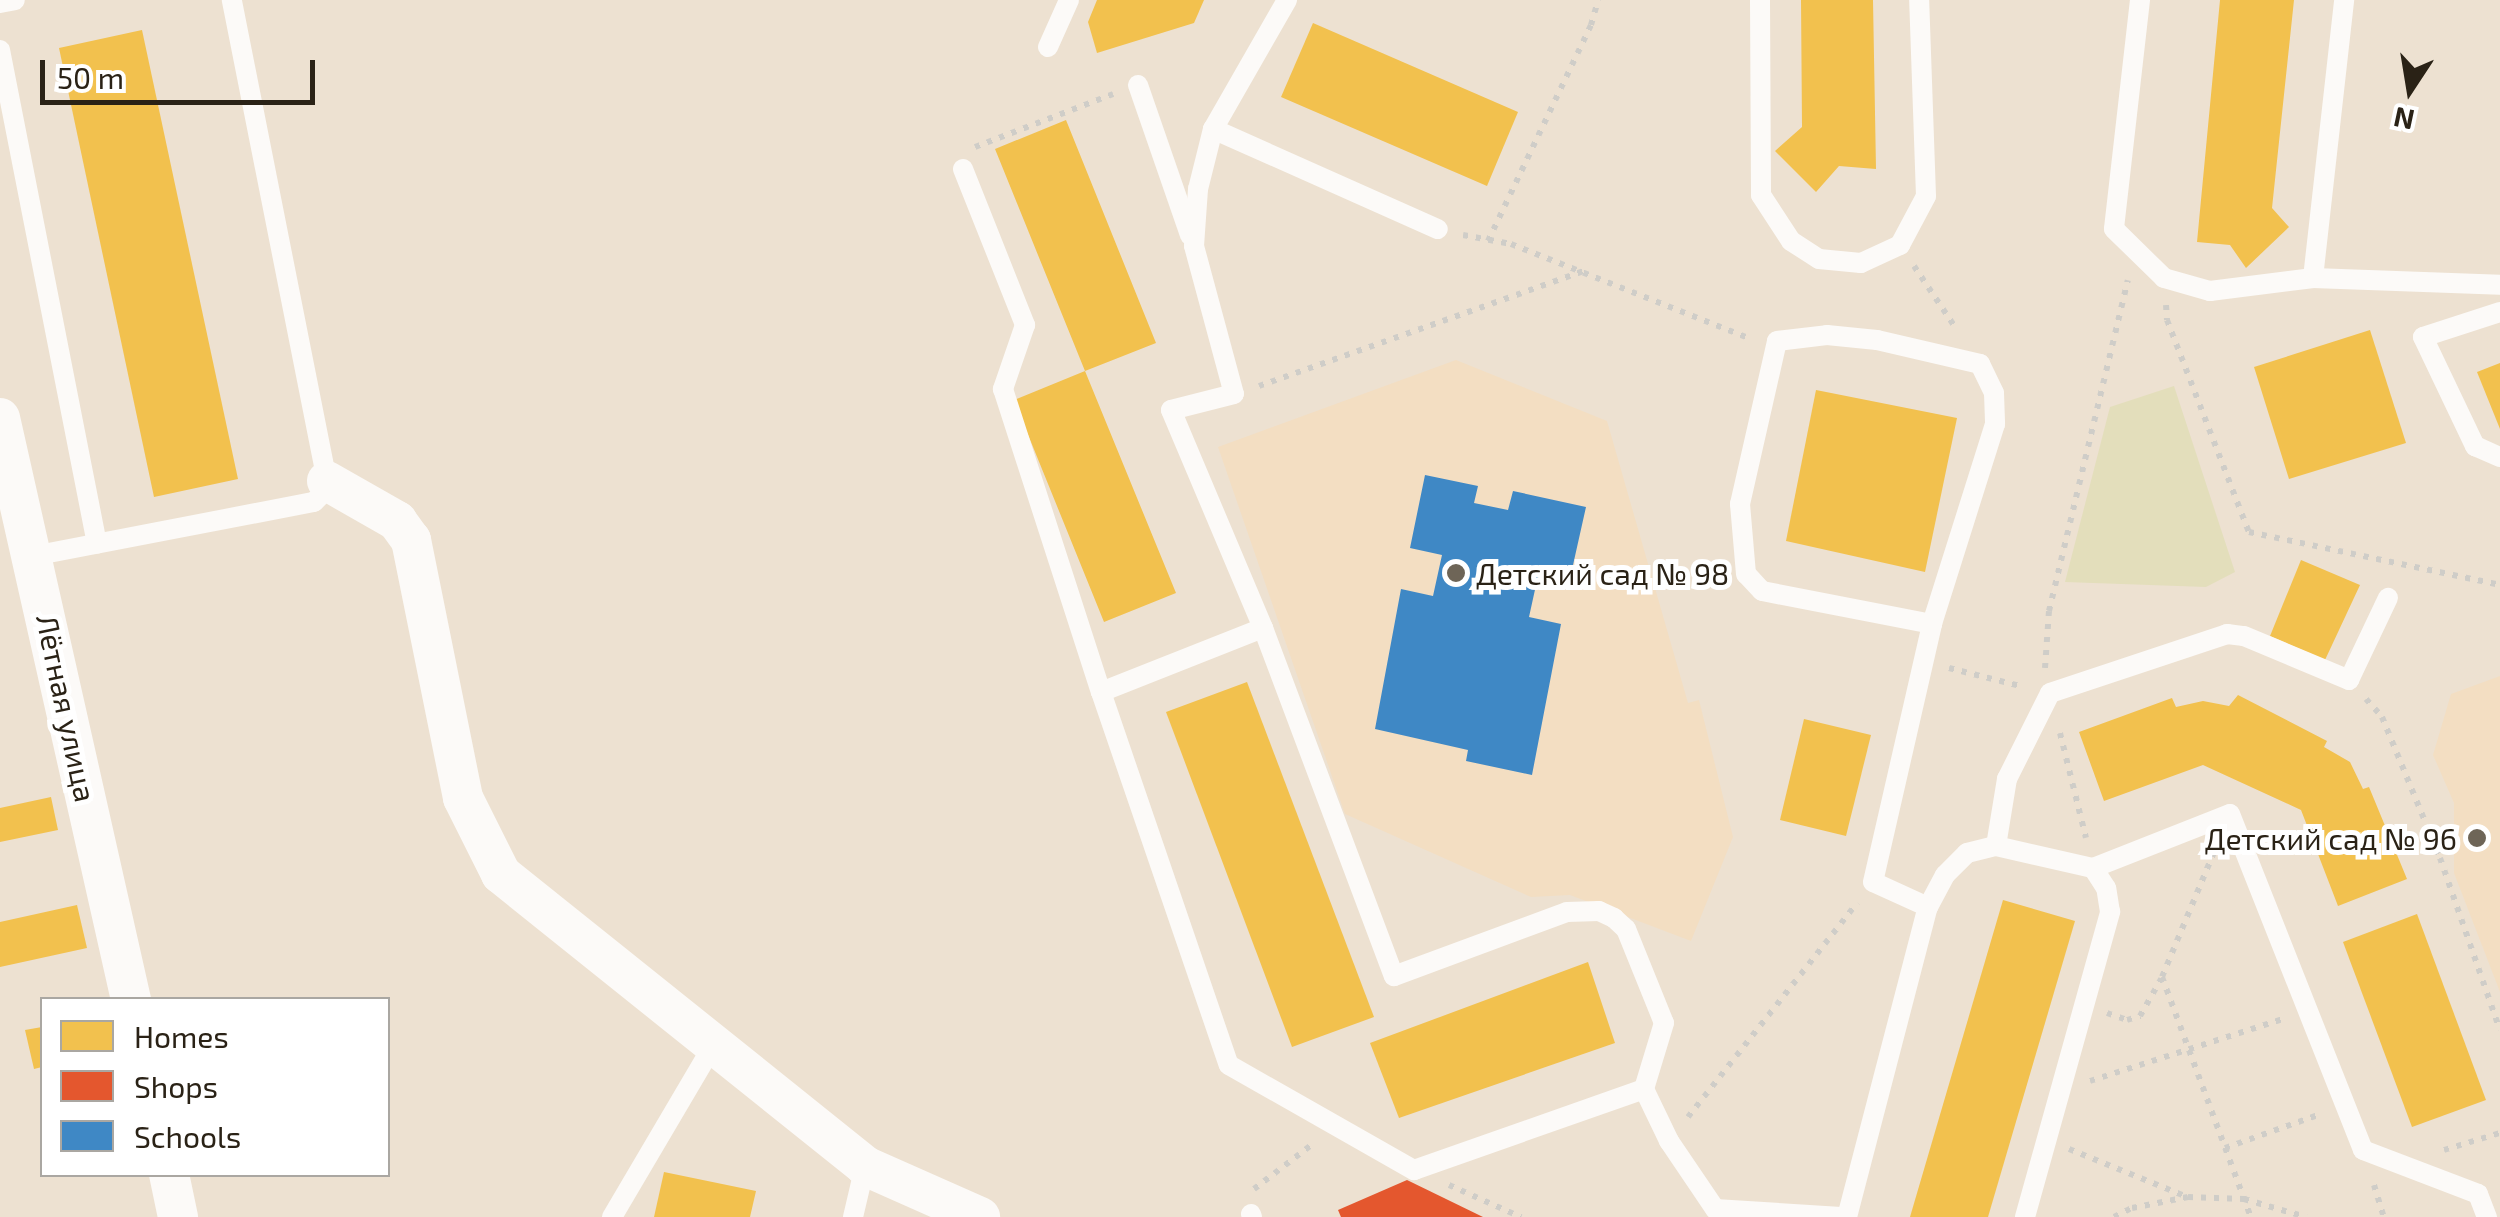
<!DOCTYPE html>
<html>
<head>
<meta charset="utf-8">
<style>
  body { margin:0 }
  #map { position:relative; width:2500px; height:1217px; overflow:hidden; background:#ede1d1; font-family:"Exo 2",sans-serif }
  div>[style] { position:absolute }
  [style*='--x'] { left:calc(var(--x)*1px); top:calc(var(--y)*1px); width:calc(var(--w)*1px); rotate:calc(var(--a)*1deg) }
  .built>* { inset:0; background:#f3dec2 }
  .green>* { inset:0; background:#e3debb }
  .homes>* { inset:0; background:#f2c14e }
  .shops>* { inset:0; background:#e4572e }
  .schools>* { inset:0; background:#3f88c5 }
  .path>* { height:6px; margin-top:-3px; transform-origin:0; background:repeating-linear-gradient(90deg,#cfcdc8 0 5px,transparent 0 13px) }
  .service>* { height:20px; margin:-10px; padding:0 10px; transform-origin:10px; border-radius:10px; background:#fcfaf8 }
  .minor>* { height:40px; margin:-20px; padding:0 20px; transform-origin:20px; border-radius:20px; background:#fcfaf8 }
  .dots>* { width:28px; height:28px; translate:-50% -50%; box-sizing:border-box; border:5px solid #fff; border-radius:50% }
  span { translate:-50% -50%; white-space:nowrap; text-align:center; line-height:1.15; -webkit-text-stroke:10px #fff; paint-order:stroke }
  .poi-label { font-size:30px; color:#2a2216 }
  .left { translate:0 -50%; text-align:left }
  .right { translate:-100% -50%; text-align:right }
  .street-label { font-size:30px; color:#2a2216 }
  .legend { position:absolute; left:40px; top:997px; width:350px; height:180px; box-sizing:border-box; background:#fff; border:2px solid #aaa7a2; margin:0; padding:12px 18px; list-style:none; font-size:30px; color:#2a2216 }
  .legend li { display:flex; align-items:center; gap:20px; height:50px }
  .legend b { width:50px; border:2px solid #aaa7a2 }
  .north { position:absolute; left:2360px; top:40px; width:100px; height:100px; -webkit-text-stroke:8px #fff; paint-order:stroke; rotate:192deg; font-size:28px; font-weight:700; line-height:40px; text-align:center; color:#2a2216 }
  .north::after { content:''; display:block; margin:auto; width:35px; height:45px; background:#2a2216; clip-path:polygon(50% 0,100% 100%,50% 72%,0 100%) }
  .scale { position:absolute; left:40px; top:60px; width:275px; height:45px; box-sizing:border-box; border:5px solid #2a2216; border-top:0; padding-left:12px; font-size:30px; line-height:35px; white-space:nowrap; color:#2a2216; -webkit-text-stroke:8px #fff; paint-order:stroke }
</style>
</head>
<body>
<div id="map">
  <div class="built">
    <i style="clip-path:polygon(1456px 360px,1607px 421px,1688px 703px,1699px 700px,1733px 837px,1691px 941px,1570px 895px,1531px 897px,1345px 814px,1218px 447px)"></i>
    <i style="clip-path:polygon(2500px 676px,2500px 992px,2454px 873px,2454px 803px,2433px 755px,2451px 694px)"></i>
  </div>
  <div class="green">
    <i style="clip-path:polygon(2174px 386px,2235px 572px,2206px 587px,2065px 582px,2110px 407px)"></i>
  </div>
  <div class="homes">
    <i style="clip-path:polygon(1097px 0,1204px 0,1194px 23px,1097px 53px,1088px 22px)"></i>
    <i style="clip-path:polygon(1801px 0,1873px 0,1876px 169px,1839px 166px,1816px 192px,1775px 151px,1802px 127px)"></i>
    <i style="clip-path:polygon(2220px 0,2294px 0,2272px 208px,2289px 227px,2246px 268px,2230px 245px,2197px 242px)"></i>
    <i style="clip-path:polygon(1313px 23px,1518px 112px,1487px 186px,1281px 97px)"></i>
    <i style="clip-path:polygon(142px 30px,238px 479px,154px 497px,59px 48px)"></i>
    <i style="clip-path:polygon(1066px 120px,1156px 343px,1085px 371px,1176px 593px,1104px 622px,1014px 400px,1085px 371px,995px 149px)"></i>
    <i style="clip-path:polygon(2370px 330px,2406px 443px,2289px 479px,2254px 367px)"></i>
    <i style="clip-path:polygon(2500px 363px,2500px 429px,2477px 372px)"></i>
    <i style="clip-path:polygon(1816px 390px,1957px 418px,1925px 572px,1786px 541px)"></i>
    <i style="clip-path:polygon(2301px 560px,2360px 585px,2325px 660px,2270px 636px)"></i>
    <i style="clip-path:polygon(1247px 682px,1374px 1017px,1292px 1047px,1166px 712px)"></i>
    <i style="clip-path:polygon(2238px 695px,2327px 741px,2324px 747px,2350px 762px,2363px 789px,2369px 787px,2407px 879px,2338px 906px,2301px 810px,2203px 765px,2104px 801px,2079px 732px,2172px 698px,2176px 707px,2203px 701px,2229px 706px)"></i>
    <i style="clip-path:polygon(1804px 719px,1871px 735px,1846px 836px,1780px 820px)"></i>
    <i style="clip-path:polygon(51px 797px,58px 830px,0 842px,0 808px)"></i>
    <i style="clip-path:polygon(2003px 900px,2075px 921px,1988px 1217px,1910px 1217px)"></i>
    <i style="clip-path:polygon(77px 905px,87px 948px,0 967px,0 922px)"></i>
    <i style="clip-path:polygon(2417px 914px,2486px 1100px,2412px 1127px,2343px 942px)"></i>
    <i style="clip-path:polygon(1588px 962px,1615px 1043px,1399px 1118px,1370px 1043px)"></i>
    <i style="clip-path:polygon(42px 1027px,42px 1067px,34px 1069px,25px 1030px)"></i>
    <i style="clip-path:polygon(664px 1172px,756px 1191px,750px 1217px,654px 1217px)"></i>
  </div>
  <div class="shops">
    <i style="clip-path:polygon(1407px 1180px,1483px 1217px,1341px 1217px,1338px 1210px)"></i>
  </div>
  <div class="schools">
    <i style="clip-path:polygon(1425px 475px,1478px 486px,1474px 503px,1508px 510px,1513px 491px,1586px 507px,1569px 583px,1538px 576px,1529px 617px,1561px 624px,1532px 775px,1466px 761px,1468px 750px,1375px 729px,1401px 589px,1433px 596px,1442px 555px,1410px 548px)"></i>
  </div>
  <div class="path">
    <i style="--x:975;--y:147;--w:148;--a:-21"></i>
    <i style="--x:1463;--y:235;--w:49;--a:10.6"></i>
    <i style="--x:1511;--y:244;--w:258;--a:21.6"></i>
    <i style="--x:1488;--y:241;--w:239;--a:-64.5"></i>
    <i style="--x:1591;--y:25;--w:26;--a:-74"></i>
    <i style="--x:1914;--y:266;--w:77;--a:56.1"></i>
    <i style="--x:2166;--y:305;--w:15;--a:86"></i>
    <i style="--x:2167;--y:320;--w:227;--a:68.9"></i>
    <i style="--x:2249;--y:532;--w:257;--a:11.9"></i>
    <i style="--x:1259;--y:386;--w:344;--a:-19.5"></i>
    <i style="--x:1949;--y:668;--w:77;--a:14.2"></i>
    <i style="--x:2045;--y:668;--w:57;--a:-86"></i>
    <i style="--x:2049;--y:611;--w:340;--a:-76.6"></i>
    <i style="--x:2366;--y:699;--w:24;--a:48"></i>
    <i style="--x:2382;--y:717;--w:152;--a:67.6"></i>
    <i style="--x:2440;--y:858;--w:182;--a:70.8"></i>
    <i style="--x:2060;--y:733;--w:108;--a:76.1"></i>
    <i style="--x:2214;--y:852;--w:135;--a:112.6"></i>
    <i style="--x:2162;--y:977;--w:256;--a:69.7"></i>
    <i style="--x:2107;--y:1013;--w:21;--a:19"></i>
    <i style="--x:2127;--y:1020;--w:14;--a:-17"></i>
    <i style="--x:2140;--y:1016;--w:43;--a:-60.4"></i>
    <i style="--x:2090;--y:1081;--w:203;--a:-17.8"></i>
    <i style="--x:1688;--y:1117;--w:273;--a:-51.7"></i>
    <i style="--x:2225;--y:1148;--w:102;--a:-19.5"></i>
    <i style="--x:2069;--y:1149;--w:127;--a:22.1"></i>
    <i style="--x:2444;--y:1150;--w:59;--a:-16.9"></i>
    <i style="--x:1449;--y:1185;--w:79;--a:24"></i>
    <i style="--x:2374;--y:1185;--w:34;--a:73"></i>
    <i style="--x:1254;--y:1189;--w:77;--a:-37.6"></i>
    <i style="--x:2114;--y:1217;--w:20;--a:-27"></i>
    <i style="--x:2132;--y:1208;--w:57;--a:-11.1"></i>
    <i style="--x:2188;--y:1197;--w:56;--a:2"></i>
    <i style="--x:2244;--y:1199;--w:65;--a:16.2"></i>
  </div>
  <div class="service">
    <i style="--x:1287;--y:0;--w:149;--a:119.8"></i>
    <i style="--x:1213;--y:129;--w:62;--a:104"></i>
    <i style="--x:1198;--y:189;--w:57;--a:94"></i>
    <i style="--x:1194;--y:246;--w:153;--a:74.9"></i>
    <i style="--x:1234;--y:394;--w:65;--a:165.7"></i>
    <i style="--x:1171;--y:410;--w:237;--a:67.1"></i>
    <i style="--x:1263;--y:628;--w:372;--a:69.4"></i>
    <i style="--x:1394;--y:976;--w:184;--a:-20.3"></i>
    <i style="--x:1567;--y:912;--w:32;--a:-2"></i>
    <i style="--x:1599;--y:911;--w:17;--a:25"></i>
    <i style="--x:1614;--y:918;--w:16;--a:43"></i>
    <i style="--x:1626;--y:929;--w:101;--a:68"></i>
    <i style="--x:1664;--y:1023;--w:69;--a:106.9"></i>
    <i style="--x:1644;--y:1089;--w:58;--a:64.3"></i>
    <i style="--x:1669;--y:1141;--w:82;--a:55.9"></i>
    <i style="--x:1715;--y:1209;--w:126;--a:3.6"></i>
    <i style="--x:1760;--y:0;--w:195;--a:89.7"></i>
    <i style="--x:1761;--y:195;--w:55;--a:56.9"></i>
    <i style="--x:1791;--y:241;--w:33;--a:33"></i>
    <i style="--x:1819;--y:259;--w:42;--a:5.4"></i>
    <i style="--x:1861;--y:263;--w:43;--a:-24.8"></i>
    <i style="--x:1900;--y:245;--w:55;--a:-62"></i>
    <i style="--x:1926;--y:196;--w:196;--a:-92"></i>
    <i style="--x:2140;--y:0;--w:230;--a:96.5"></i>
    <i style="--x:2114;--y:229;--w:70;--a:44.4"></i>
    <i style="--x:2164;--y:278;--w:48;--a:15.8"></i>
    <i style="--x:2210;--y:291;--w:104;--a:-7.2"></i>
    <i style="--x:2313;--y:278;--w:187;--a:2.1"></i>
    <i style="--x:0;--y:3;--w:15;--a:-11"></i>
    <i style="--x:1048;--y:47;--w:51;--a:-65.9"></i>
    <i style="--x:0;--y:50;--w:503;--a:78.89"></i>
    <i style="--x:1138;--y:85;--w:159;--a:70.9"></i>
    <i style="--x:1213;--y:129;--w:246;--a:24"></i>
    <i style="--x:963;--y:169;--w:168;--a:68.3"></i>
    <i style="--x:1025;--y:325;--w:68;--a:109"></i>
    <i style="--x:1003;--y:389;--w:318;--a:72.1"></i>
    <i style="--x:1101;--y:692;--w:174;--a:-21.6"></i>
    <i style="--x:2313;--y:278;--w:280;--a:-83.6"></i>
    <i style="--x:2500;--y:312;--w:81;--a:162"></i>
    <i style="--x:2423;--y:337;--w:121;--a:64.5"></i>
    <i style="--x:2475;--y:446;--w:27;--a:24"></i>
    <i style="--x:33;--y:556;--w:286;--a:-10.9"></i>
    <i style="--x:314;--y:502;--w:11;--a:-45"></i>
    <i style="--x:322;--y:494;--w:14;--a:-69"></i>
    <i style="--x:327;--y:481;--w:490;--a:-101.2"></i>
    <i style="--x:1101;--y:692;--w:394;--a:71.1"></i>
    <i style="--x:1229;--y:1065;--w:213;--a:29.6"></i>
    <i style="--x:1414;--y:1170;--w:244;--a:-19.4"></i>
    <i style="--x:1996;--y:846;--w:68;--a:-80.7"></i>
    <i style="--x:2007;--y:779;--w:96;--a:-63.4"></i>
    <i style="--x:2050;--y:693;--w:187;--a:-18.4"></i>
    <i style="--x:2227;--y:634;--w:17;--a:7"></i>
    <i style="--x:2244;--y:636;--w:114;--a:22.7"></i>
    <i style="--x:2349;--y:680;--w:91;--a:-64.6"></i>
    <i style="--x:1928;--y:907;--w:60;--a:-155.6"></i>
    <i style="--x:1873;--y:882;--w:265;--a:-77.1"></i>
    <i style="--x:1932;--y:624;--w:173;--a:-169"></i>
    <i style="--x:1762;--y:591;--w:23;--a:-133"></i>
    <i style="--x:1746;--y:574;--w:70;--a:-94.9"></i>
    <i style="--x:1740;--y:504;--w:167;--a:-77.2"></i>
    <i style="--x:1777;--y:341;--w:50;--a:-6.8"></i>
    <i style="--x:1827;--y:335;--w:50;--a:5.7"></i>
    <i style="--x:1877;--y:340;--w:106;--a:13.1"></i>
    <i style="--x:1980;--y:364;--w:32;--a:64"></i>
    <i style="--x:1994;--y:393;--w:31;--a:88"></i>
    <i style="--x:1995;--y:424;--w:210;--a:107.5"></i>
    <i style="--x:1251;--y:1214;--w:3;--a:72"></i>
    <i style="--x:612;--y:1217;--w:201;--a:-59.5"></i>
    <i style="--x:853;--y:1217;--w:52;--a:-76.8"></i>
    <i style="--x:1847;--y:1217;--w:320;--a:-75.4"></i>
    <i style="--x:1928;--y:907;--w:36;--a:-62"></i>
    <i style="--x:1945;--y:875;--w:31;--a:-45"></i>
    <i style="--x:1967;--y:853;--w:30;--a:-14"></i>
    <i style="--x:1996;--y:846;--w:99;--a:12.8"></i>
    <i style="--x:2025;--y:1217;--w:317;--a:-74.4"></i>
    <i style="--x:2110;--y:912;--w:24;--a:-99"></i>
    <i style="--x:2106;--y:888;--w:24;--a:-123"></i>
    <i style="--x:2093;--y:868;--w:147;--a:-21.5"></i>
    <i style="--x:2230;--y:814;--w:361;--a:68.4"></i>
    <i style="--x:2363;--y:1150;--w:123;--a:20.9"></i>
    <i style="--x:2478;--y:1194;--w:25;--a:69"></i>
  </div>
  <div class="minor">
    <i style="--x:0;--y:418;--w:597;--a:77.31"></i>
    <i style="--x:327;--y:481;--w:81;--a:29.7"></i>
    <i style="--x:397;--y:521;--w:24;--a:54"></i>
    <i style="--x:411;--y:540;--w:263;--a:78.6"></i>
    <i style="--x:463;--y:798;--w:85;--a:63.4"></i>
    <i style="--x:501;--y:874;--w:467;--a:38.7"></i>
    <i style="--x:865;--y:1166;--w:126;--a:23.9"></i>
    <i style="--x:169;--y:1174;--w:44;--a:78.2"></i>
  </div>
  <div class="dots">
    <i style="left:1456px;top:573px;background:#6e6557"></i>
    <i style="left:2477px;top:838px;background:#6e6557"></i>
  </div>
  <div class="poi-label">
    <span class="left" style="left:1476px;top:573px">Детский сад № 98</span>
    <span class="right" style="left:2457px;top:838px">Детский сад № 96</span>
  </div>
  <div class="street-label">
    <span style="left:67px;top:708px;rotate:78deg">Лётная улица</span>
  </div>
  <ul class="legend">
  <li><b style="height:28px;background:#f2c14e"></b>Homes</li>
  <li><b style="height:28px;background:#e4572e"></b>Shops</li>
  <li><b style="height:28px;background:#3f88c5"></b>Schools</li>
  </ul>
  <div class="north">N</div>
  <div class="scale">50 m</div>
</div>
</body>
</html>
